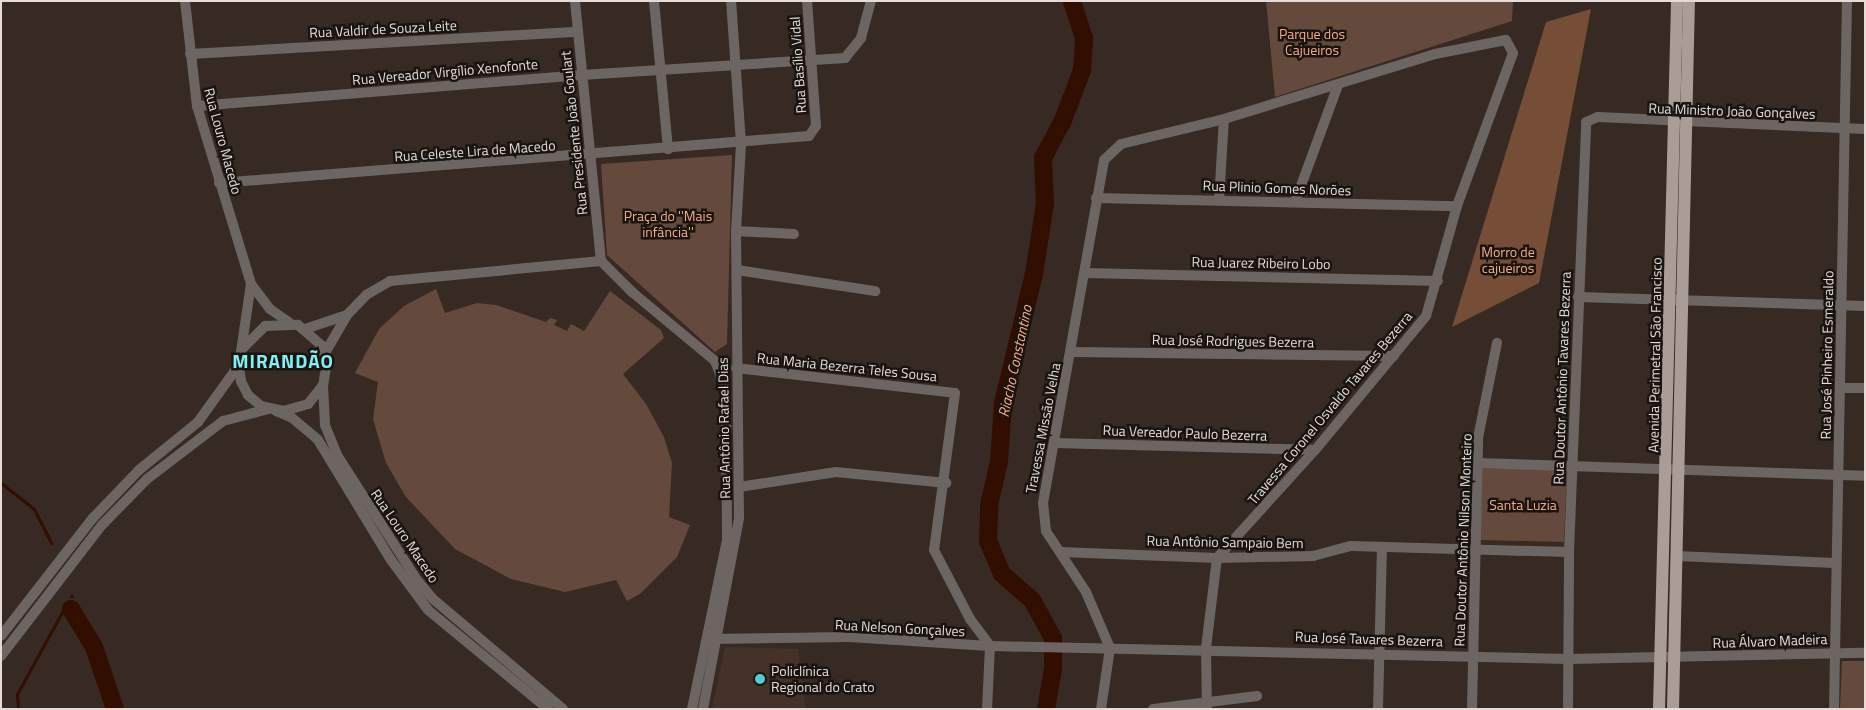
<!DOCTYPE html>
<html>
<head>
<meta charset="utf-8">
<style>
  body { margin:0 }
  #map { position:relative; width:1866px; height:710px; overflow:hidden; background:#372a23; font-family:"Titillium Web",sans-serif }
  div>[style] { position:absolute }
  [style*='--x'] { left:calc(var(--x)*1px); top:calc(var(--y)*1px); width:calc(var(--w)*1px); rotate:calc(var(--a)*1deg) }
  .built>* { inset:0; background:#443127 }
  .green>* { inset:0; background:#644a3c }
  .forest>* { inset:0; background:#764d36 }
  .stream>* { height:3px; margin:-1.5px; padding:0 1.5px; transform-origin:1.5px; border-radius:1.5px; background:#310e00 }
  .river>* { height:18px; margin:-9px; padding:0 9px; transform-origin:9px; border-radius:9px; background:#310e00 }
  .minor>* { height:10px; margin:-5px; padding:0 5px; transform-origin:5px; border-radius:5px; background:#6c6562 }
  .major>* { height:12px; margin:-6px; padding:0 6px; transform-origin:6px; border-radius:6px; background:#aa9d96 }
  .dots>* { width:14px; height:14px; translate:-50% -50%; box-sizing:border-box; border:2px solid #1a1411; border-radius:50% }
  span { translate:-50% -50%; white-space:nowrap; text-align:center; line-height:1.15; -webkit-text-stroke:5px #1a1411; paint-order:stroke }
  .street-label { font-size:14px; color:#e5dcd8 }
  .park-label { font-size:14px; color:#f2ad87 }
  .poi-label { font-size:14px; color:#e5dcd8 }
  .left { translate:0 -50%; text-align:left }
  .water-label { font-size:15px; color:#f3ae88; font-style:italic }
  .district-label { font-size:19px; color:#82eef3; font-weight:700; letter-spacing:1px }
  .frame { position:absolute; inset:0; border:2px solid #e5dcd8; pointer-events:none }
</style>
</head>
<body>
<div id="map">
  <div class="built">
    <i style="clip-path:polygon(725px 647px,798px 649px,806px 709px,712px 709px)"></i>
  </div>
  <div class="green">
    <i style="clip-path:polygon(1266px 1px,1513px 1px,1512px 21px,1275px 97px)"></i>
    <i style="clip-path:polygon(732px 155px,727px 344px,715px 352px,607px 255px,601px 164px)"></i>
    <i style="clip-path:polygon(436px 289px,445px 313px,477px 303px,496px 305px,546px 322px,550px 318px,557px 320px,554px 325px,567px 331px,571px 324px,584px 331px,610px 291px,661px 330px,664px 338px,623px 374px,646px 404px,664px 437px,672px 463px,669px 517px,690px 525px,677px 557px,641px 593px,627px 601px,616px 580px,565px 592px,511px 579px,455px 549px,406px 497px,386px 463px,373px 419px,378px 382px,355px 373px,379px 329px,404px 306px)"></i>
    <i style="clip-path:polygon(1482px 468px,1567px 470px,1564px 542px,1480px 540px)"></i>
    <i style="clip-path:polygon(1842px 661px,1865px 661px,1865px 709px,1840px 709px)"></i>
  </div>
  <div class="forest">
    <i style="clip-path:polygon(1591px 9px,1539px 283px,1452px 327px,1546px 22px)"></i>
  </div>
  <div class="stream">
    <i style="--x:1;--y:483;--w:42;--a:38.2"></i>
    <i style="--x:34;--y:509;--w:38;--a:63"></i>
    <i style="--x:71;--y:596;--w:1;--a:0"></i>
    <i style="--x:18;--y:709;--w:15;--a:-94"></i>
    <i style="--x:17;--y:694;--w:102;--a:-61.2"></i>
  </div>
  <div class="river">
    <i style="--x:71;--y:609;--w:44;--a:58.8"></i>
    <i style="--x:94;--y:647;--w:65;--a:71.3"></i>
    <i style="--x:1046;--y:709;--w:40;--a:-80"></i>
    <i style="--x:1053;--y:670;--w:32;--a:-90"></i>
    <i style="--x:1053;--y:638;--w:43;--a:-118.9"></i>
    <i style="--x:1032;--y:600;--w:40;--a:-139"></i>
    <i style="--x:1002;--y:574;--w:36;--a:-113"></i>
    <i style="--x:988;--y:541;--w:36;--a:-88"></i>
    <i style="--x:989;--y:505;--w:44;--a:-76.9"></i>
    <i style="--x:999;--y:462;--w:59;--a:-86.1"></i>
    <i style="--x:1003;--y:403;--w:133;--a:-76.5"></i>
    <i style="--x:1034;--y:274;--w:71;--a:-81.1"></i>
    <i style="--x:1045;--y:204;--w:46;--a:-92.5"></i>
    <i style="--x:1043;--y:158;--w:40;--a:-62"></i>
    <i style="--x:1062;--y:123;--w:57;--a:-69.3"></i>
    <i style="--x:1082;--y:70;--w:32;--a:-86"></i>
    <i style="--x:1084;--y:38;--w:39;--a:-108"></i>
  </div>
  <div class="minor">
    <i style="--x:185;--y:1;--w:106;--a:83.5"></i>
    <i style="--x:197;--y:106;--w:186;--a:73.1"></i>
    <i style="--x:251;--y:284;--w:31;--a:53"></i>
    <i style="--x:270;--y:309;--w:24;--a:35"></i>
    <i style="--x:575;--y:1;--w:261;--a:84.3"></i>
    <i style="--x:601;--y:261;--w:44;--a:45"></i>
    <i style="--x:632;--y:292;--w:108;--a:39.7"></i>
    <i style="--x:715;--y:361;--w:30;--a:69"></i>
    <i style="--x:726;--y:389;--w:151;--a:89.6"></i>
    <i style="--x:727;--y:540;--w:173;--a:101.7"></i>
    <i style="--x:654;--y:1;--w:149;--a:84.6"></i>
    <i style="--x:190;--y:54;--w:388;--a:-3.3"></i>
    <i style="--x:197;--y:106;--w:386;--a:-4.6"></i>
    <i style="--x:582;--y:75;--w:264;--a:-3.7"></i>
    <i style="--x:845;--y:58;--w:26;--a:-51"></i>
    <i style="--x:861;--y:38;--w:38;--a:-75"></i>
    <i style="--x:219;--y:183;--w:592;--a:-4.55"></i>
    <i style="--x:809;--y:136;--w:12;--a:-55"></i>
    <i style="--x:816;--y:126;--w:125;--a:-94.1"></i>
    <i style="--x:1096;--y:198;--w:361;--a:1.3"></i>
    <i style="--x:1219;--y:200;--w:81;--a:-86.5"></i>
    <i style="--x:1295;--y:202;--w:125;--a:-69.8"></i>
    <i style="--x:736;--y:231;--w:58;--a:3"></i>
    <i style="--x:737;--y:270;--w:140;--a:8.7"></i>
    <i style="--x:1085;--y:273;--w:353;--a:1.3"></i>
    <i style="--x:1578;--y:297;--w:287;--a:1.8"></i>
    <i style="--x:305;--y:329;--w:44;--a:-18.4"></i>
    <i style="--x:347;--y:315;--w:28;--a:-46"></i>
    <i style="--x:366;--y:295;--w:28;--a:-30"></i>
    <i style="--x:390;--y:281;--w:212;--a:-5.4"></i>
    <i style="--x:242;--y:349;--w:33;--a:-45"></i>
    <i style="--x:265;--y:326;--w:33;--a:-2"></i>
    <i style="--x:298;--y:325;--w:32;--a:41"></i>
    <i style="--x:322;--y:346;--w:16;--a:72"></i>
    <i style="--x:327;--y:361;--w:24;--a:99"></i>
    <i style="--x:323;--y:385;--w:24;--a:128"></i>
    <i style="--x:308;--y:404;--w:25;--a:164"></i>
    <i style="--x:284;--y:411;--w:24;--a:-168"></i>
    <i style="--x:261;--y:406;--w:17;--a:-140"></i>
    <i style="--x:248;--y:395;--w:16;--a:-117"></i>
    <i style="--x:241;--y:381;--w:16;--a:-97"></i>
    <i style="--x:239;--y:365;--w:82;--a:-81.6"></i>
    <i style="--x:1072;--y:352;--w:322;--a:0.7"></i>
    <i style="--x:325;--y:353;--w:44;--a:-59.9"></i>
    <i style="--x:736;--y:368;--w:220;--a:6.5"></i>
    <i style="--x:955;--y:393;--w:158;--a:97.6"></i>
    <i style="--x:934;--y:550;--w:78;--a:62.4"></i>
    <i style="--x:970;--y:619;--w:34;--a:53"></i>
    <i style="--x:990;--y:646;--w:63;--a:92.7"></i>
    <i style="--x:323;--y:385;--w:40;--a:87.1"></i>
    <i style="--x:325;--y:425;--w:32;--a:68"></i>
    <i style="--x:337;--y:455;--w:148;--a:57.4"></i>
    <i style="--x:417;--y:580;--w:25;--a:50"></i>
    <i style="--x:433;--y:599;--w:170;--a:40.2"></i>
    <i style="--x:1841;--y:388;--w:24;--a:0"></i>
    <i style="--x:276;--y:411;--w:16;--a:22"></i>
    <i style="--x:291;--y:417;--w:35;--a:40"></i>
    <i style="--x:318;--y:440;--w:140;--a:58.7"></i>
    <i style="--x:391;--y:560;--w:62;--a:53.5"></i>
    <i style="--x:428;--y:610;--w:156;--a:39.5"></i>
    <i style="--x:1055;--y:443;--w:260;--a:1.5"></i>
    <i style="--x:1477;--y:463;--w:388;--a:1.9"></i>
    <i style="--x:739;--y:487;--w:98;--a:-8.8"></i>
    <i style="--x:836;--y:472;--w:111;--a:5.7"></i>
    <i style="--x:1060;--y:552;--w:157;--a:2.2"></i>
    <i style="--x:1217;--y:558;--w:96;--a:-1.2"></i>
    <i style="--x:1313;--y:556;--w:39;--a:-15"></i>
    <i style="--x:1351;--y:546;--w:218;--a:1.6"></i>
    <i style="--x:1677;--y:556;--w:158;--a:2.5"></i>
    <i style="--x:1;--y:636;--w:150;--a:-52.1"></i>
    <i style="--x:93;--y:518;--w:66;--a:-46.2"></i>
    <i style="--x:139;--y:470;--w:76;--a:-39.1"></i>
    <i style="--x:198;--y:422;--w:70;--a:-54.3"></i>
    <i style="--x:708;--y:639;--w:141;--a:-0.8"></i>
    <i style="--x:849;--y:637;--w:141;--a:3.7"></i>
    <i style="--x:990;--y:646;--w:579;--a:1.29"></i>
    <i style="--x:1569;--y:659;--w:296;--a:-1.2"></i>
    <i style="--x:1;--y:656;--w:165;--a:-52.4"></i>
    <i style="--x:102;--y:525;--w:64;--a:-45.6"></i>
    <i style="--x:147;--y:479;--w:96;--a:-37.3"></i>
    <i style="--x:223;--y:421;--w:47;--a:-14.9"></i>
    <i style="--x:703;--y:709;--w:194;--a:-79.3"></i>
    <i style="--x:739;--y:518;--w:287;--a:-90.6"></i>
    <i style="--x:736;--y:231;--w:88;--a:-86.7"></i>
    <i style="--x:741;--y:143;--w:142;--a:-94"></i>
    <i style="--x:1101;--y:709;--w:62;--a:-81.6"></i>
    <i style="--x:1110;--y:648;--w:61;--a:-113.2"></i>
    <i style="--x:1086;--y:592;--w:73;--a:-123.3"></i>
    <i style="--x:1046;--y:531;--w:28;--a:-96"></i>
    <i style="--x:1043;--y:503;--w:348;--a:-79.9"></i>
    <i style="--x:1104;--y:160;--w:23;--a:-43"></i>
    <i style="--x:1121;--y:144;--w:106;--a:-13.6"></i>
    <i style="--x:1224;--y:119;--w:221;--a:-17.1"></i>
    <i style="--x:1435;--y:54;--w:72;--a:-11.2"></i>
    <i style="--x:1506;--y:40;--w:15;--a:62"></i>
    <i style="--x:1513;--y:53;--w:163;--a:110.1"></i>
    <i style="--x:1457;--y:206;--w:114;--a:105.7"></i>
    <i style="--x:1426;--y:316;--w:174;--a:129.6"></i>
    <i style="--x:1315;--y:450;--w:146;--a:132.2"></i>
    <i style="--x:1217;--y:558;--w:91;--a:97"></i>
    <i style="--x:1206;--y:648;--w:61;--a:89.1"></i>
    <i style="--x:1153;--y:709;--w:105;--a:-7.1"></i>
    <i style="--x:1378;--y:709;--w:160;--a:-88.6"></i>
    <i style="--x:1472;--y:709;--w:271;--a:-88.7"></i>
    <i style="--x:1478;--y:438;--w:97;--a:-78.7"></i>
    <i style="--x:1568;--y:709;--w:157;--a:-89.6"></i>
    <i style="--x:1569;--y:552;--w:430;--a:-87.7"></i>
    <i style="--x:1586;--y:122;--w:13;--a:-23"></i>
    <i style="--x:1598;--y:117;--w:267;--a:2.6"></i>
    <i style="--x:1834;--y:709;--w:708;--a:-88.95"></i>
  </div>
  <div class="major">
    <i style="--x:1659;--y:709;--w:708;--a:-88.54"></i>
    <i style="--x:1673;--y:709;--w:708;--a:-88.71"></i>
  </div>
  <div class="dots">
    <i style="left:760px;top:679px;background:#51ccd2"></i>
  </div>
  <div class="street-label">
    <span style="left:383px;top:29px;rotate:-3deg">Rua Valdir de Souza Leite</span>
    <span style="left:798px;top:65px;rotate:-94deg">Rua Basílio Vidal</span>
    <span style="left:445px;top:72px;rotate:-5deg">Rua Vereador Virgílio Xenofonte</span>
    <span style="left:1732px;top:111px;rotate:2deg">Rua Ministro João Gonçalves</span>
    <span style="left:574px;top:133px;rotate:-96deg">Rua Presidente João Goulart</span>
    <span style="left:223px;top:141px;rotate:75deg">Rua Louro Macedo</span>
    <span style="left:475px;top:151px;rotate:-4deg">Rua Celeste Lira de Macedo</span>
    <span style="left:1277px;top:188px;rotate:2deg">Rua Plinio Gomes Norões</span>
    <span style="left:1261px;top:263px;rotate:1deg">Rua Juarez Ribeiro Lobo</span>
    <span style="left:1233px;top:341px;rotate:1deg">Rua José Rodrigues Bezerra</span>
    <span style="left:1655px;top:355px;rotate:-89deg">Avenida Perimetral São Francisco</span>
    <span style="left:1827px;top:355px;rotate:-89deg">Rua José Pinheiro Esmeraldo</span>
    <span style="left:847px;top:367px;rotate:6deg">Rua Maria Bezerra Teles Sousa</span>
    <span style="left:1562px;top:378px;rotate:-88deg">Rua Doutor Antônio Tavares Bezerra</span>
    <span style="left:1330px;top:408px;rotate:-50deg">Travessa Coronel Osvaldo Tavares Bezerra</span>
    <span style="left:724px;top:428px;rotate:-91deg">Rua Antônio Rafael Dias</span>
    <span style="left:1043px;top:428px;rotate:-79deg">Travessa Missão Velha</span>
    <span style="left:1185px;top:433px;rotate:2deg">Rua Vereador Paulo Bezerra</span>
    <span style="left:405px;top:536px;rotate:56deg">Rua Louro Macedo</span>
    <span style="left:1463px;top:540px;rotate:-88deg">Rua Doutor Antônio Nilson Monteiro</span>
    <span style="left:1225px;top:542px;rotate:1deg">Rua Antônio Sampaio Bem</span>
    <span style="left:900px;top:628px;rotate:3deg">Rua Nelson Gonçalves</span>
    <span style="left:1369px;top:639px;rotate:2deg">Rua José Tavares Bezerra</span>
    <span style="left:1770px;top:641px;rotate:-2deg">Rua Álvaro Madeira</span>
  </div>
  <div class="park-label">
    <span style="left:1312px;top:42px">Parque dos<br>Cajueiros</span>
    <span style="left:668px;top:224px">Praça do ''Mais<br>infância''</span>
    <span style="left:1508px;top:260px">Morro de<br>cajueiros</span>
    <span style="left:1523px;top:505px">Santa Luzia</span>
  </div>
  <div class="poi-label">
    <span class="left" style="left:771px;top:679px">Policlínica<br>Regional do Crato</span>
  </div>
  <div class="water-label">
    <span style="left:1015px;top:361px;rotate:-78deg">Riacho Constantino</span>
  </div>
  <div class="district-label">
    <span style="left:283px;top:361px">MIRANDÃO</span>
  </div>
  <div class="frame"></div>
</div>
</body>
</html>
